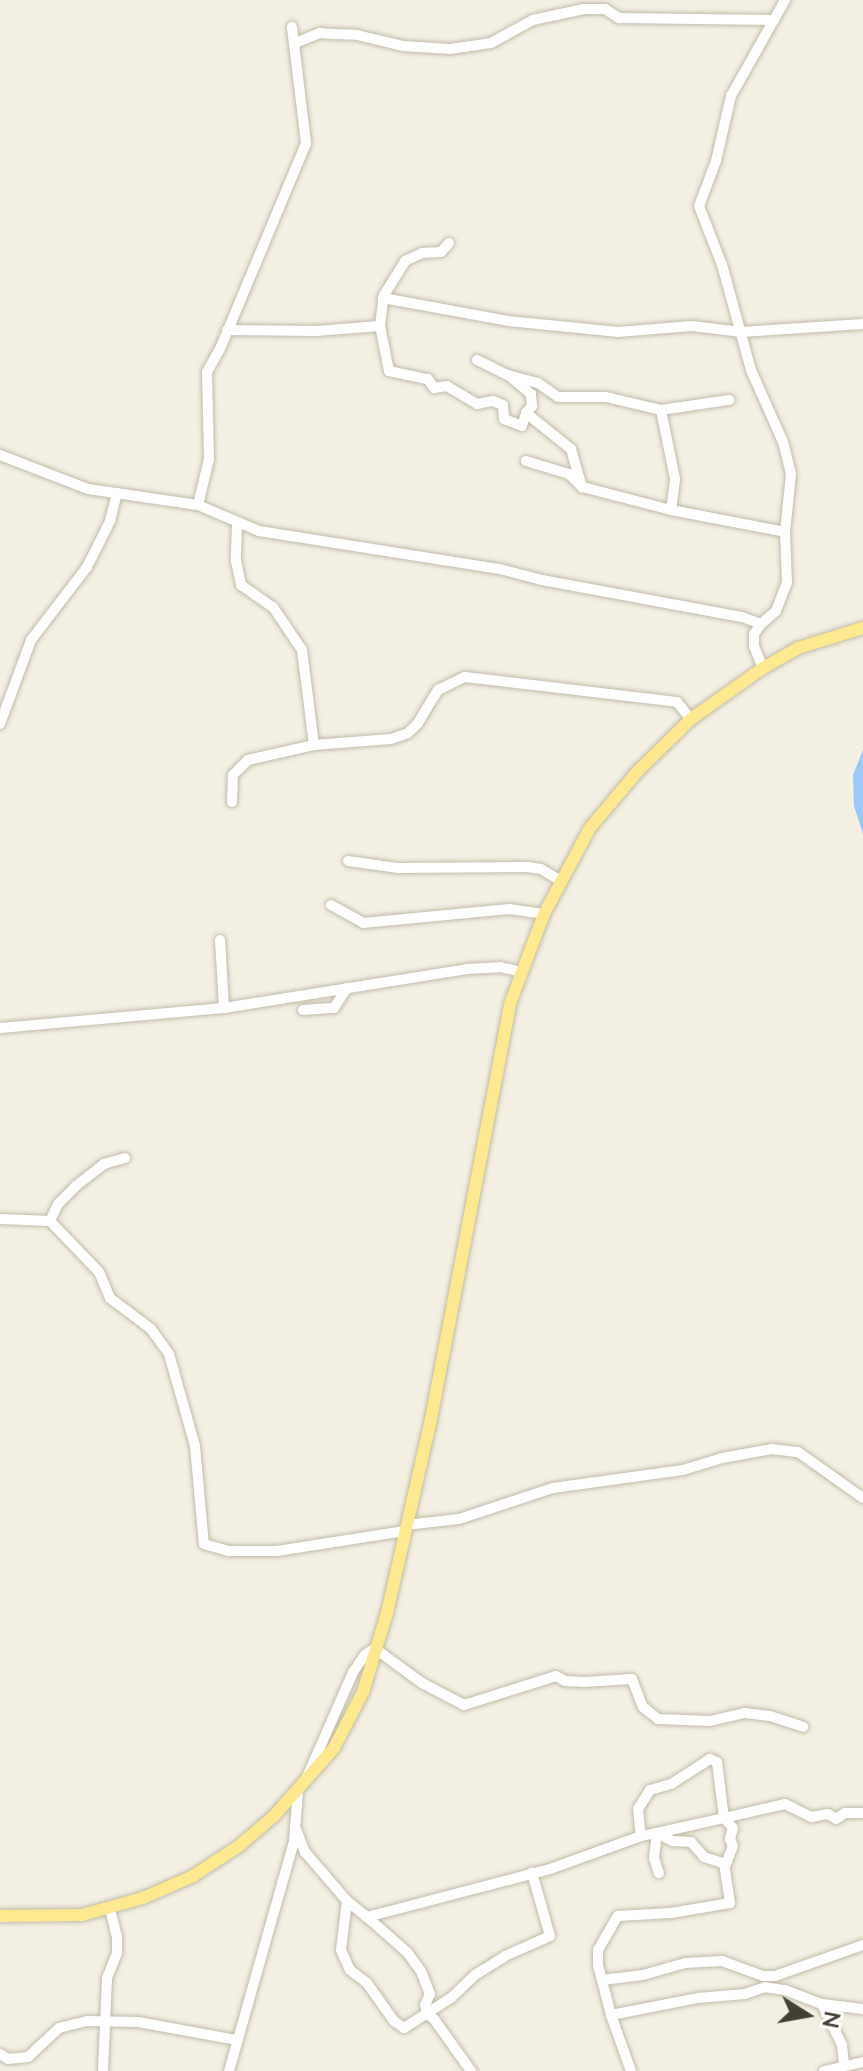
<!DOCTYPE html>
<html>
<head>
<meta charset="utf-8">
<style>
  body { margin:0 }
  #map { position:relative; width:863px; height:2071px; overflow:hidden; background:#f3efe3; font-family:"Nunito Sans",sans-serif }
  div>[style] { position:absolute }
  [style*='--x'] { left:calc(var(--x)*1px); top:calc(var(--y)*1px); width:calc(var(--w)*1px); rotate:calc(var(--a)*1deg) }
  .water>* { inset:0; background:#9bc8f4 }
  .roads { filter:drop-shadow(0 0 2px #c1bba8) drop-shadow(0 0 2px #c1bba8) }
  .minor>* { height:10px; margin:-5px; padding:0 5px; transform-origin:5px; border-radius:5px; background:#fff }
  .major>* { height:12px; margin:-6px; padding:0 6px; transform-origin:6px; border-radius:6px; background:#ffe98f }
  span { translate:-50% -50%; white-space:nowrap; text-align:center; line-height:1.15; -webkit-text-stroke:6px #fff; paint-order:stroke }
  .north { position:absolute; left:767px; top:1975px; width:80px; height:80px; -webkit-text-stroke:6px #fff; paint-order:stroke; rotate:101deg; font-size:22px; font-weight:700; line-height:32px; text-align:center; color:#443f33 }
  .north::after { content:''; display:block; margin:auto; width:28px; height:36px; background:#443f33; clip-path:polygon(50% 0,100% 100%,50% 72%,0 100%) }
</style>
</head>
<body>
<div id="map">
  <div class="water">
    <i style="clip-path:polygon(863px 750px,863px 834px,854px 806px,853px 775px)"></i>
  </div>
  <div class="roads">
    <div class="minor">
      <i style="--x:295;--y:43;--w:27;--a:-22"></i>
      <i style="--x:320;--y:33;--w:13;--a:4"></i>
      <i style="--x:333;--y:34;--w:24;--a:2"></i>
      <i style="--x:357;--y:35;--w:47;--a:13.4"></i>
      <i style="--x:403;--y:46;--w:47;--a:3.7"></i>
      <i style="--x:450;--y:49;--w:41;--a:-8.3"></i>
      <i style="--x:491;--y:43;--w:48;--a:-28.7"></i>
      <i style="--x:533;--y:20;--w:52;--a:-12.2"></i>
      <i style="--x:584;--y:9;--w:21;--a:0"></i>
      <i style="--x:605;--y:9;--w:17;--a:33"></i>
      <i style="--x:619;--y:18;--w:155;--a:0.7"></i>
      <i style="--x:383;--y:298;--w:127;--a:10.4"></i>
      <i style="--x:508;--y:321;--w:111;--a:5.7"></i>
      <i style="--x:618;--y:332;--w:74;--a:-4.6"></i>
      <i style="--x:692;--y:326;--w:49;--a:7"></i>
      <i style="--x:741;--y:332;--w:122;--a:-3.8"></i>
      <i style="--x:380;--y:326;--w:31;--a:-83"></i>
      <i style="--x:384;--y:295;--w:40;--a:-58"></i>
      <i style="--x:405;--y:261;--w:19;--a:-25"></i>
      <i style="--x:422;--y:253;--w:19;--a:-3"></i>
      <i style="--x:441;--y:252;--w:12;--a:-48"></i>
      <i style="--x:227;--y:330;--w:89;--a:0.6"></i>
      <i style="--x:316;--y:331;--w:64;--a:-4.5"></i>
      <i style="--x:380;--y:326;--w:46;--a:78.7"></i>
      <i style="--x:389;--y:371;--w:40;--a:12"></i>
      <i style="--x:428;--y:379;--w:11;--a:56"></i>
      <i style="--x:434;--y:388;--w:13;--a:-9"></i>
      <i style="--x:447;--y:386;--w:35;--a:31"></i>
      <i style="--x:477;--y:404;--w:16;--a:-11"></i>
      <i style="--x:493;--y:401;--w:11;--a:22"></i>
      <i style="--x:503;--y:405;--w:14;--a:86"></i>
      <i style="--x:504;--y:419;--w:19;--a:21"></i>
      <i style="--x:522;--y:426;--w:14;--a:-73"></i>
      <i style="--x:526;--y:413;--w:58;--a:38.7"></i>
      <i style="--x:571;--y:449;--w:40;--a:74"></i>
      <i style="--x:582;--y:487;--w:18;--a:-135"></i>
      <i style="--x:569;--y:474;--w:45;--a:-163.2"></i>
      <i style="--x:477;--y:360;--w:34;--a:26"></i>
      <i style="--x:661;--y:410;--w:69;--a:-8.4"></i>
      <i style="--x:526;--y:413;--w:9;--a:-49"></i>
      <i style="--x:532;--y:406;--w:12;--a:-95"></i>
      <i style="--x:531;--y:394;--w:30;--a:-140"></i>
      <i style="--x:508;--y:375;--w:31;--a:15"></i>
      <i style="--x:538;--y:383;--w:24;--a:35"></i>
      <i style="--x:558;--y:397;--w:48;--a:0"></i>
      <i style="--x:606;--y:397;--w:57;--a:13.3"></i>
      <i style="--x:661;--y:410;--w:70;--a:78.5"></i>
      <i style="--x:675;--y:479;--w:31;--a:97"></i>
      <i style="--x:671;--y:510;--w:92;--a:-165.5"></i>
      <i style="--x:0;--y:455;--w:94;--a:21.1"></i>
      <i style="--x:88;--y:489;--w:111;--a:8.3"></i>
      <i style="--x:198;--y:505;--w:66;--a:23.1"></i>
      <i style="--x:259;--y:531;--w:244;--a:9"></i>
      <i style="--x:500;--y:569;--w:43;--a:14.7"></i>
      <i style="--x:542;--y:580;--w:203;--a:10.5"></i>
      <i style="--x:742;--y:617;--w:20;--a:20"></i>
      <i style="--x:761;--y:624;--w:12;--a:125"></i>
      <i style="--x:754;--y:634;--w:12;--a:90"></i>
      <i style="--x:754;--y:646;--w:24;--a:68"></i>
      <i style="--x:198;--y:505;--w:47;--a:-76.6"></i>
      <i style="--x:209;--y:459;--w:87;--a:-91.3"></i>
      <i style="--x:207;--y:372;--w:26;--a:-61"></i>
      <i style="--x:220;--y:349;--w:223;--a:-67.3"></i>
      <i style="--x:306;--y:143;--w:117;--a:-96.9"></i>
      <i style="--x:671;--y:510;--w:116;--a:10.9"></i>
      <i style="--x:237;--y:524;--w:37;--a:92"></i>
      <i style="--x:236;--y:561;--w:25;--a:78"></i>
      <i style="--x:241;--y:585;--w:39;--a:35"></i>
      <i style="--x:273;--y:607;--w:52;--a:56"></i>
      <i style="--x:302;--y:650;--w:96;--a:82.8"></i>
      <i style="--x:314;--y:745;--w:77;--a:-4.5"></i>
      <i style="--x:391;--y:739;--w:18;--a:-19"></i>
      <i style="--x:408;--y:733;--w:14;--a:-45"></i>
      <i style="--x:418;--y:723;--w:39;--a:-59"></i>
      <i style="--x:438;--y:690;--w:30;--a:-26"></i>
      <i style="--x:465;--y:677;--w:213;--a:6.7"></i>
      <i style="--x:677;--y:702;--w:22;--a:51"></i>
      <i style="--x:761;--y:624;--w:20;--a:-41"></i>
      <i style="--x:776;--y:611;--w:30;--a:-69"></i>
      <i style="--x:787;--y:583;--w:51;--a:-92.2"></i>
      <i style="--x:785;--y:532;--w:58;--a:-84.1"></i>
      <i style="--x:791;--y:474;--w:33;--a:-104"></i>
      <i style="--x:783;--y:442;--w:79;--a:-114"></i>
      <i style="--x:751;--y:370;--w:109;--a:-105.4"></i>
      <i style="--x:722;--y:265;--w:63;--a:-111.3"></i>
      <i style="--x:699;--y:206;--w:48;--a:-69.3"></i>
      <i style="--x:716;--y:161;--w:67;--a:-77"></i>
      <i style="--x:731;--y:96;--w:110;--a:-60.6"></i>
      <i style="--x:0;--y:724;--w:90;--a:-69.7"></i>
      <i style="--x:31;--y:640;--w:92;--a:-52.5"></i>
      <i style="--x:87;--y:567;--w:51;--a:-63.4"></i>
      <i style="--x:110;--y:521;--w:29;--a:-76"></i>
      <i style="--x:232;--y:802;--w:27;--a:-88"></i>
      <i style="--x:233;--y:775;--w:21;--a:-45"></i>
      <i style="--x:248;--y:760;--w:68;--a:-12.8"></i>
      <i style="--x:348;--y:861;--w:49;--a:8.1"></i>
      <i style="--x:397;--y:868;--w:130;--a:-0.4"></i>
      <i style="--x:527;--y:867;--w:14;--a:8"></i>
      <i style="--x:541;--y:869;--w:23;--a:31"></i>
      <i style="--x:331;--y:905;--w:37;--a:29"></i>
      <i style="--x:363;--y:923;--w:147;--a:-5.5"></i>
      <i style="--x:509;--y:909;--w:35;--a:8"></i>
      <i style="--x:220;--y:940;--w:68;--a:86.6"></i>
      <i style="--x:224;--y:1008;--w:246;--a:-9.1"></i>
      <i style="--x:467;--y:969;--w:33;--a:-3"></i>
      <i style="--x:500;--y:967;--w:22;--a:13"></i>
      <i style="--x:303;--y:1010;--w:31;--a:-4"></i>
      <i style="--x:334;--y:1008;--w:24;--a:-57"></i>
      <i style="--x:0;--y:1028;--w:225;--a:-5.1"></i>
      <i style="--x:125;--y:1158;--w:22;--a:164"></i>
      <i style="--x:104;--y:1164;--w:36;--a:142"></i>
      <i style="--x:76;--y:1186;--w:25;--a:135"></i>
      <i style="--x:58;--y:1204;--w:19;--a:115"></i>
      <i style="--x:50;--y:1221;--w:71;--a:46.1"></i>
      <i style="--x:99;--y:1272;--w:28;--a:67"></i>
      <i style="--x:110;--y:1298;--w:51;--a:37.1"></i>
      <i style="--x:151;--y:1329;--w:31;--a:54"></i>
      <i style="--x:169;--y:1354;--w:96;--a:74.2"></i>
      <i style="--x:195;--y:1446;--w:98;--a:84.8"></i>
      <i style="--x:204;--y:1544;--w:26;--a:16"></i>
      <i style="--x:229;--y:1551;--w:48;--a:0"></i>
      <i style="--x:277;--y:1551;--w:129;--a:-8.9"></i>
      <i style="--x:0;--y:1219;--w:50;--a:2.3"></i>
      <i style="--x:406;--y:1525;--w:53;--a:-6.5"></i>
      <i style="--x:459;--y:1519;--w:99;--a:-18.3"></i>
      <i style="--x:553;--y:1488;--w:131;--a:-7.9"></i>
      <i style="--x:683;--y:1470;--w:41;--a:-17.1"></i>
      <i style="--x:722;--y:1458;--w:51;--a:-10.2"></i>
      <i style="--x:772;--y:1449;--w:26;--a:7"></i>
      <i style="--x:798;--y:1452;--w:80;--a:35.3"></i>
      <i style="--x:377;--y:1650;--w:56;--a:36.3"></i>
      <i style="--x:422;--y:1683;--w:47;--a:27.6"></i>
      <i style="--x:464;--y:1705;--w:96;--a:-17.5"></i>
      <i style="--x:556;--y:1676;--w:10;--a:29"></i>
      <i style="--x:565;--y:1681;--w:19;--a:3"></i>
      <i style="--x:584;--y:1682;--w:48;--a:-3.6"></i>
      <i style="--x:632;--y:1679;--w:30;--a:69"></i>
      <i style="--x:643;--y:1707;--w:19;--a:39"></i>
      <i style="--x:658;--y:1719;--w:52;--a:2.2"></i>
      <i style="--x:710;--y:1721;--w:36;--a:-13"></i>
      <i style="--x:745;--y:1713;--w:25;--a:7"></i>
      <i style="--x:770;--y:1716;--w:35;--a:18"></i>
      <i style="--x:307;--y:1777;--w:115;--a:-66.3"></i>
      <i style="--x:353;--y:1672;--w:21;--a:-55"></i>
      <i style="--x:365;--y:1655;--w:14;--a:-34"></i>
      <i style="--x:296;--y:1829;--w:25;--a:69"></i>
      <i style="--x:305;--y:1852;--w:65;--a:49.4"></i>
      <i style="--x:347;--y:1901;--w:26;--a:39"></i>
      <i style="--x:367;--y:1917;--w:189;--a:-14.7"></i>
      <i style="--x:550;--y:1869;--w:97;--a:-19.9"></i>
      <i style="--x:657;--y:1833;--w:18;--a:27"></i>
      <i style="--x:673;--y:1841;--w:18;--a:3"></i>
      <i style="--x:691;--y:1842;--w:20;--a:49"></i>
      <i style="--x:704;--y:1857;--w:23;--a:18"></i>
      <i style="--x:726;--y:1864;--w:19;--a:-69"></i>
      <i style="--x:733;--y:1846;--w:8;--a:-113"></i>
      <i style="--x:730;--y:1839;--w:11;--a:-75"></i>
      <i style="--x:733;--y:1828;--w:13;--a:-132"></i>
      <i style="--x:724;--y:1818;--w:56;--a:-97.1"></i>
      <i style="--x:717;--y:1762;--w:8;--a:-157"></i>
      <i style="--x:710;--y:1759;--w:46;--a:147.3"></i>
      <i style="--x:671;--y:1784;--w:22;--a:164"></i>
      <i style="--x:650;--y:1790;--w:22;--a:122"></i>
      <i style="--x:638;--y:1809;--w:27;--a:84"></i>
      <i style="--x:641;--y:1836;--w:16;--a:-11"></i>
      <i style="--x:657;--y:1833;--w:69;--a:-12.6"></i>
      <i style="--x:724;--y:1818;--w:63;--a:-12.9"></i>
      <i style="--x:785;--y:1804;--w:30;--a:26"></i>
      <i style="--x:812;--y:1817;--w:16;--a:-11"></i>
      <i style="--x:828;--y:1814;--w:9;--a:32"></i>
      <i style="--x:836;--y:1819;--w:11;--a:-34"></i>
      <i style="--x:845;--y:1813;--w:18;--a:0"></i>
      <i style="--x:657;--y:1833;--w:25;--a:97"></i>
      <i style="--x:654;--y:1858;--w:16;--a:72"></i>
      <i style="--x:347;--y:1901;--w:49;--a:97"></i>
      <i style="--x:341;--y:1950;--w:22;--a:66"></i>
      <i style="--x:350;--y:1970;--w:21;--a:37"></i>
      <i style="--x:367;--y:1983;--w:47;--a:54.6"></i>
      <i style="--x:394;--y:2021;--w:12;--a:35"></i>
      <i style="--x:404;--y:2028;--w:56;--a:-32.6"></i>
      <i style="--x:451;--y:1998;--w:33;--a:-44"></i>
      <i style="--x:475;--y:1975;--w:36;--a:-32"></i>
      <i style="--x:505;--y:1956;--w:49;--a:-24"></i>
      <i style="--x:550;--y:1936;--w:66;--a:-105.9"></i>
      <i style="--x:367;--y:1917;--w:53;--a:41.2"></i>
      <i style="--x:407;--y:1952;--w:24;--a:54"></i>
      <i style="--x:421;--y:1971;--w:25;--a:69"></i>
      <i style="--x:430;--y:1994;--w:12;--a:114"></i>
      <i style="--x:425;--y:2005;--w:9;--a:77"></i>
      <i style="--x:427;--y:2014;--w:9;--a:36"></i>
      <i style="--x:434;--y:2019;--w:64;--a:54.6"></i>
      <i style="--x:602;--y:1980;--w:41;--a:-7"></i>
      <i style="--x:643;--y:1975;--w:44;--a:-15.9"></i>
      <i style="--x:685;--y:1963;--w:37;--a:-3"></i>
      <i style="--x:722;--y:1961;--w:44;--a:20.1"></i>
      <i style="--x:763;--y:1976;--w:12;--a:0"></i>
      <i style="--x:775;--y:1976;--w:93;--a:-19.4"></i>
      <i style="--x:822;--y:2004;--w:46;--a:64"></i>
      <i style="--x:842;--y:2045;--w:19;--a:84"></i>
      <i style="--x:611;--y:2015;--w:89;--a:-11.1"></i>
      <i style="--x:698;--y:1998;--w:47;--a:-4.9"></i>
      <i style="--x:745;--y:1994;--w:21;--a:-19"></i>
      <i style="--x:765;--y:1987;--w:20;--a:9"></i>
      <i style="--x:785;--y:1990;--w:40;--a:21"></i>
      <i style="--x:822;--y:2004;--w:41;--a:7"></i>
      <i style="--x:0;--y:2054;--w:9;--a:32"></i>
      <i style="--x:8;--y:2059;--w:20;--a:-6"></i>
      <i style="--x:28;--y:2057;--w:42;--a:-43.1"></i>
      <i style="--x:59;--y:2028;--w:29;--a:-14"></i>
      <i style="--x:87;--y:2021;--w:51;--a:1.1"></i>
      <i style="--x:138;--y:2022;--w:101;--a:10.3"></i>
      <i style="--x:103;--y:2071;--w:93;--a:-87.5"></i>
      <i style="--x:107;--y:1978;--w:27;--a:-68"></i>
      <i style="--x:117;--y:1953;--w:16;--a:-90"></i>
      <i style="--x:117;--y:1937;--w:29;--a:-104"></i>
      <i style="--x:229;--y:2071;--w:239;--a:-74.2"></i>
      <i style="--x:294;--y:1841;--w:50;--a:-85.4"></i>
      <i style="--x:631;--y:2071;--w:59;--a:-109.7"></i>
      <i style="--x:611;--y:2015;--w:52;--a:-104.6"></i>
      <i style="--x:598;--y:1965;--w:15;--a:-90"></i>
      <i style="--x:598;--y:1950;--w:39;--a:-60"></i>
      <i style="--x:618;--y:1916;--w:53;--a:-3.2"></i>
      <i style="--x:671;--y:1913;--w:60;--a:-9.6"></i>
      <i style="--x:730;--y:1903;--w:40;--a:-98.5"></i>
      <i style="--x:824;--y:2071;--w:40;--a:-13"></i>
    </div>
    <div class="major">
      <i style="--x:0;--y:1916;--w:82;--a:-0.7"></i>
      <i style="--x:82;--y:1915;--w:63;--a:-15.6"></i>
      <i style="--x:143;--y:1898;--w:55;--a:-23.7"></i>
      <i style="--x:193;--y:1876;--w:55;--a:-33.1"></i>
      <i style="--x:239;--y:1846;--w:46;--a:-40.6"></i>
      <i style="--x:274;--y:1816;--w:91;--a:-48.6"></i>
      <i style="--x:334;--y:1748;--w:63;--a:-62.6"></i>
      <i style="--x:363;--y:1692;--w:83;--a:-73.1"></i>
      <i style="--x:387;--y:1613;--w:199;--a:-77.2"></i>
      <i style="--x:431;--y:1419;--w:422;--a:-79.2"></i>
      <i style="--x:510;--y:1004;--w:96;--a:-69.3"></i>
      <i style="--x:544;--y:914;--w:98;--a:-61.9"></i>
      <i style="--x:590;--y:828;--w:73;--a:-50"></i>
      <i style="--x:637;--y:772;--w:76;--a:-44.5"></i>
      <i style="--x:691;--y:719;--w:88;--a:-35.3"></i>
      <i style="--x:763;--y:668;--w:40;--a:-29.7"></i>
      <i style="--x:798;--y:648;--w:68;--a:-17.1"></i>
    </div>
  </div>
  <div class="north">N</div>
</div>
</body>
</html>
